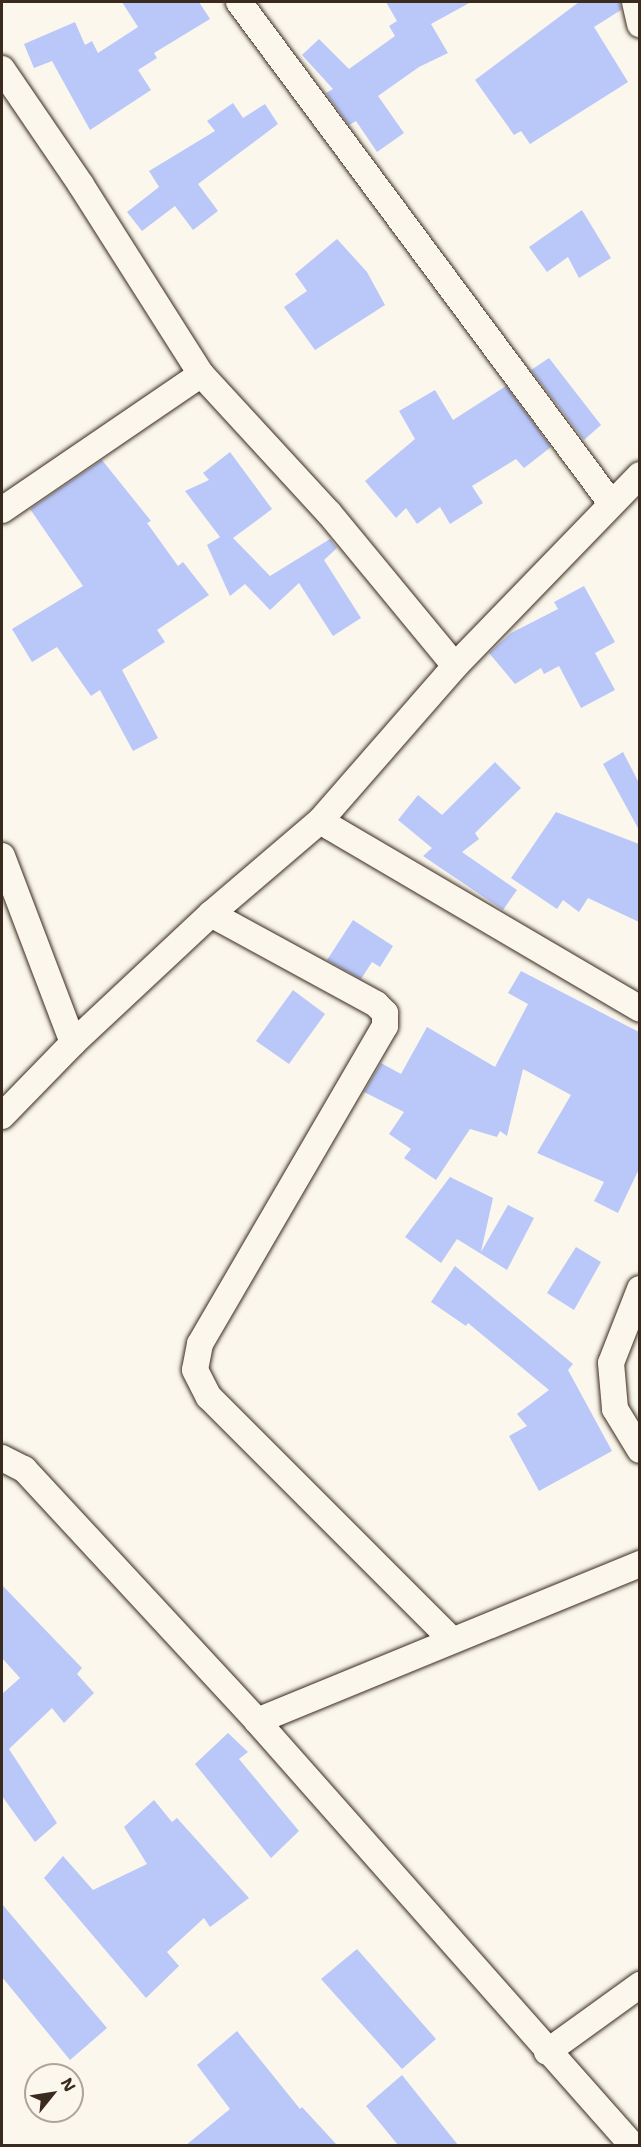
<!DOCTYPE html>
<html>
<head>
<meta charset="utf-8">
<style>
  body { margin:0 }
  #map { position:relative; width:641px; height:2147px; overflow:hidden; background:#fbf7ec; font-family:"Shantell Sans",sans-serif }
  div>[style] { position:absolute }
  [style*='--x'] { left:calc(var(--x)*1px); top:calc(var(--y)*1px); width:calc(var(--w)*1px); rotate:calc(var(--a)*1deg) }
  .building>* { inset:0; background:#bac8f9 }
  .roads { filter:drop-shadow(0 0 2px #3b2a1e) drop-shadow(0 0 2px #3b2a1e) }
  .street>* { height:26px; margin:-13px; padding:0 13px; transform-origin:13px; border-radius:13px; background:#fbf7ec }
  span { translate:-50% -50%; white-space:nowrap; text-align:center; line-height:1.15; -webkit-text-stroke:5px #fbf7ec; paint-order:stroke }
  .frame { position:absolute; inset:0; border:3px solid #3b2a1e; pointer-events:none }
  .north { position:absolute; left:24px; top:2063px; width:60px; height:60px; box-sizing:border-box; background:#fbf7ec; border:2px solid #aea59a; border-radius:50%; rotate:60deg; font-size:16px; font-weight:700; line-height:24px; text-align:center; color:#3b2a1e }
  .north::after { content:''; display:block; margin:auto; width:21px; height:27px; background:#3b2a1e; clip-path:polygon(50% 0,100% 100%,50% 72%,0 100%) }
</style>
</head>
<body>
<div id="map">
  <div class="building">
    <i style="clip-path:polygon(122px 2px,199px 2px,210px 19px,154px 53px,157px 58px,138px 70px,151px 90px,90px 130px,52px 61px,34px 68px,24px 44px,75px 22px,85px 45px,92px 41px,98px 53px,138px 27px)"></i>
    <i style="clip-path:polygon(386px 2px,471px 2px,431px 24px,448px 53px,419px 67px,378px 96px,404px 133px,377px 152px,356px 121px,349px 125px,326px 93px,333px 89px,302px 55px,319px 39px,349px 69px,395px 36px,389px 26px,397px 21px)"></i>
    <i style="clip-path:polygon(579px 2px,620px 2px,621px 10px,594px 27px,628px 82px,530px 144px,521px 131px,514px 135px,475px 80px)"></i>
    <i style="clip-path:polygon(233px 103px,243px 118px,265px 104px,278px 124px,198px 184px,218px 211px,193px 230px,175px 206px,142px 231px,127px 212px,159px 187px,149px 171px,215px 131px,207px 121px)"></i>
    <i style="clip-path:polygon(582px 210px,611px 258px,579px 278px,568px 257px,547px 272px,529px 247px)"></i>
    <i style="clip-path:polygon(337px 239px,367px 272px,385px 305px,315px 350px,284px 307px,307px 291px,295px 274px)"></i>
    <i style="clip-path:polygon(549px 358px,601px 425px,584px 440px,531px 370px)"></i>
    <i style="clip-path:polygon(506px 386px,551px 447px,524px 468px,516px 459px,472px 486px,483px 503px,450px 524px,440px 507px,417px 524px,406px 508px,396px 518px,365px 481px,415px 439px,399px 411px,435px 390px,453px 420px)"></i>
    <i style="clip-path:polygon(230px 452px,272px 509px,233px 538px,270px 576px,330px 539px,337px 548px,324px 560px,361px 618px,333px 636px,299px 583px,270px 610px,245px 584px,230px 596px,207px 545px,220px 537px,185px 491px,209px 480px,203px 473px)"></i>
    <i style="clip-path:polygon(102px 460px,151px 521px,147px 523px,178px 566px,183px 562px,209px 595px,157px 630px,165px 642px,122px 670px,158px 738px,133px 751px,100px 690px,91px 696px,57px 647px,32px 662px,12px 629px,83px 586px,30px 509px)"></i>
    <i style="clip-path:polygon(584px 586px,615px 642px,595px 653px,615px 690px,581px 708px,559px 666px,544px 674px,541px 668px,515px 684px,489px 653px,511px 633px,558px 609px,554px 602px)"></i>
    <i style="clip-path:polygon(623px 752px,639px 783px,639px 830px,603px 764px)"></i>
    <i style="clip-path:polygon(495px 762px,521px 788px,475px 833px,479px 839px,462px 852px,517px 890px,503px 910px,423px 856px,432px 848px,398px 820px,418px 795px,442px 815px)"></i>
    <i style="clip-path:polygon(556px 812px,639px 844px,639px 922px,588px 898px,579px 912px,563px 900px,557px 909px,511px 878px)"></i>
    <i style="clip-path:polygon(353px 920px,393px 946px,380px 967px,372px 962px,361px 979px,327px 960px)"></i>
    <i style="clip-path:polygon(521px 971px,639px 1032px,639px 1169px,618px 1213px,594px 1201px,604px 1182px,537px 1153px,571px 1095px,523px 1069px,507px 1136px,500px 1131px,497px 1137px,470px 1129px,436px 1180px,404px 1158px,411px 1149px,389px 1134px,404px 1112px,364px 1092px,381px 1063px,401px 1074px,427px 1027px,495px 1067px,528px 1004px,508px 993px)"></i>
    <i style="clip-path:polygon(293px 990px,325px 1014px,289px 1064px,256px 1041px)"></i>
    <i style="clip-path:polygon(450px 1177px,493px 1198px,481px 1252px,508px 1205px,534px 1218px,507px 1270px,457px 1239px,441px 1263px,405px 1237px)"></i>
    <i style="clip-path:polygon(576px 1247px,601px 1262px,574px 1310px,547px 1293px)"></i>
    <i style="clip-path:polygon(455px 1266px,573px 1364px,568px 1370px,612px 1451px,539px 1491px,509px 1436px,527px 1426px,517px 1414px,549px 1390px,468px 1323px,466px 1326px,431px 1302px)"></i>
    <i style="clip-path:polygon(2px 1585px,82px 1668px,77px 1674px,94px 1693px,64px 1723px,52px 1708px,9px 1749px,57px 1823px,35px 1842px,2px 1796px,2px 1694px,20px 1678px,2px 1658px)"></i>
    <i style="clip-path:polygon(228px 1733px,248px 1752px,239px 1759px,299px 1831px,271px 1858px,195px 1764px)"></i>
    <i style="clip-path:polygon(154px 1800px,172px 1822px,177px 1818px,249px 1898px,210px 1927px,204px 1918px,167px 1952px,179px 1966px,146px 1998px,44px 1878px,63px 1856px,93px 1890px,147px 1864px,124px 1827px)"></i>
    <i style="clip-path:polygon(2px 1904px,107px 2028px,70px 2060px,2px 1977px)"></i>
    <i style="clip-path:polygon(357px 1949px,436px 2039px,402px 2069px,321px 1979px)"></i>
    <i style="clip-path:polygon(237px 2031px,300px 2109px,302px 2107px,337px 2145px,186px 2145px,230px 2109px,197px 2065px)"></i>
    <i style="clip-path:polygon(402px 2075px,458px 2145px,398px 2145px,366px 2106px)"></i>
  </div>
  <div class="roads">
    <div class="street">
      <i style="--x:239;--y:2;--w:624;--a:53.41"></i>
      <i style="--x:635;--y:2;--w:23;--a:77"></i>
      <i style="--x:2;--y:69;--w:140;--a:55.7"></i>
      <i style="--x:81;--y:185;--w:224;--a:57.6"></i>
      <i style="--x:201;--y:374;--w:189;--a:47.4"></i>
      <i style="--x:329;--y:513;--w:198;--a:50.5"></i>
      <i style="--x:2;--y:510;--w:241;--a:-34.3"></i>
      <i style="--x:320;--y:821;--w:371;--a:30.4"></i>
      <i style="--x:2;--y:856;--w:200;--a:69.2"></i>
      <i style="--x:211;--y:914;--w:188;--a:28.6"></i>
      <i style="--x:376;--y:1004;--w:13;--a:45"></i>
      <i style="--x:385;--y:1013;--w:13;--a:90"></i>
      <i style="--x:385;--y:1026;--w:368;--a:120.2"></i>
      <i style="--x:200;--y:1344;--w:26;--a:101"></i>
      <i style="--x:195;--y:1370;--w:30;--a:63"></i>
      <i style="--x:209;--y:1397;--w:342;--a:45"></i>
      <i style="--x:2;--y:1116;--w:102;--a:-45.8"></i>
      <i style="--x:73;--y:1043;--w:189;--a:-43.1"></i>
      <i style="--x:211;--y:914;--w:143;--a:-40.5"></i>
      <i style="--x:320;--y:821;--w:206;--a:-48.9"></i>
      <i style="--x:455;--y:666;--w:266;--a:-45.9"></i>
      <i style="--x:640;--y:1289;--w:79;--a:111.4"></i>
      <i style="--x:611;--y:1363;--w:46;--a:85"></i>
      <i style="--x:615;--y:1409;--w:48;--a:58.6"></i>
      <i style="--x:2;--y:1458;--w:25;--a:27"></i>
      <i style="--x:24;--y:1469;--w:343;--a:47.2"></i>
      <i style="--x:257;--y:1721;--w:567;--a:48.5"></i>
      <i style="--x:257;--y:1721;--w:414;--a:-22.3"></i>
      <i style="--x:547;--y:2052;--w:115;--a:-35.8"></i>
    </div>
  </div>
  <div class="frame"></div>
  <div class="north">N</div>
</div>
</body>
</html>
